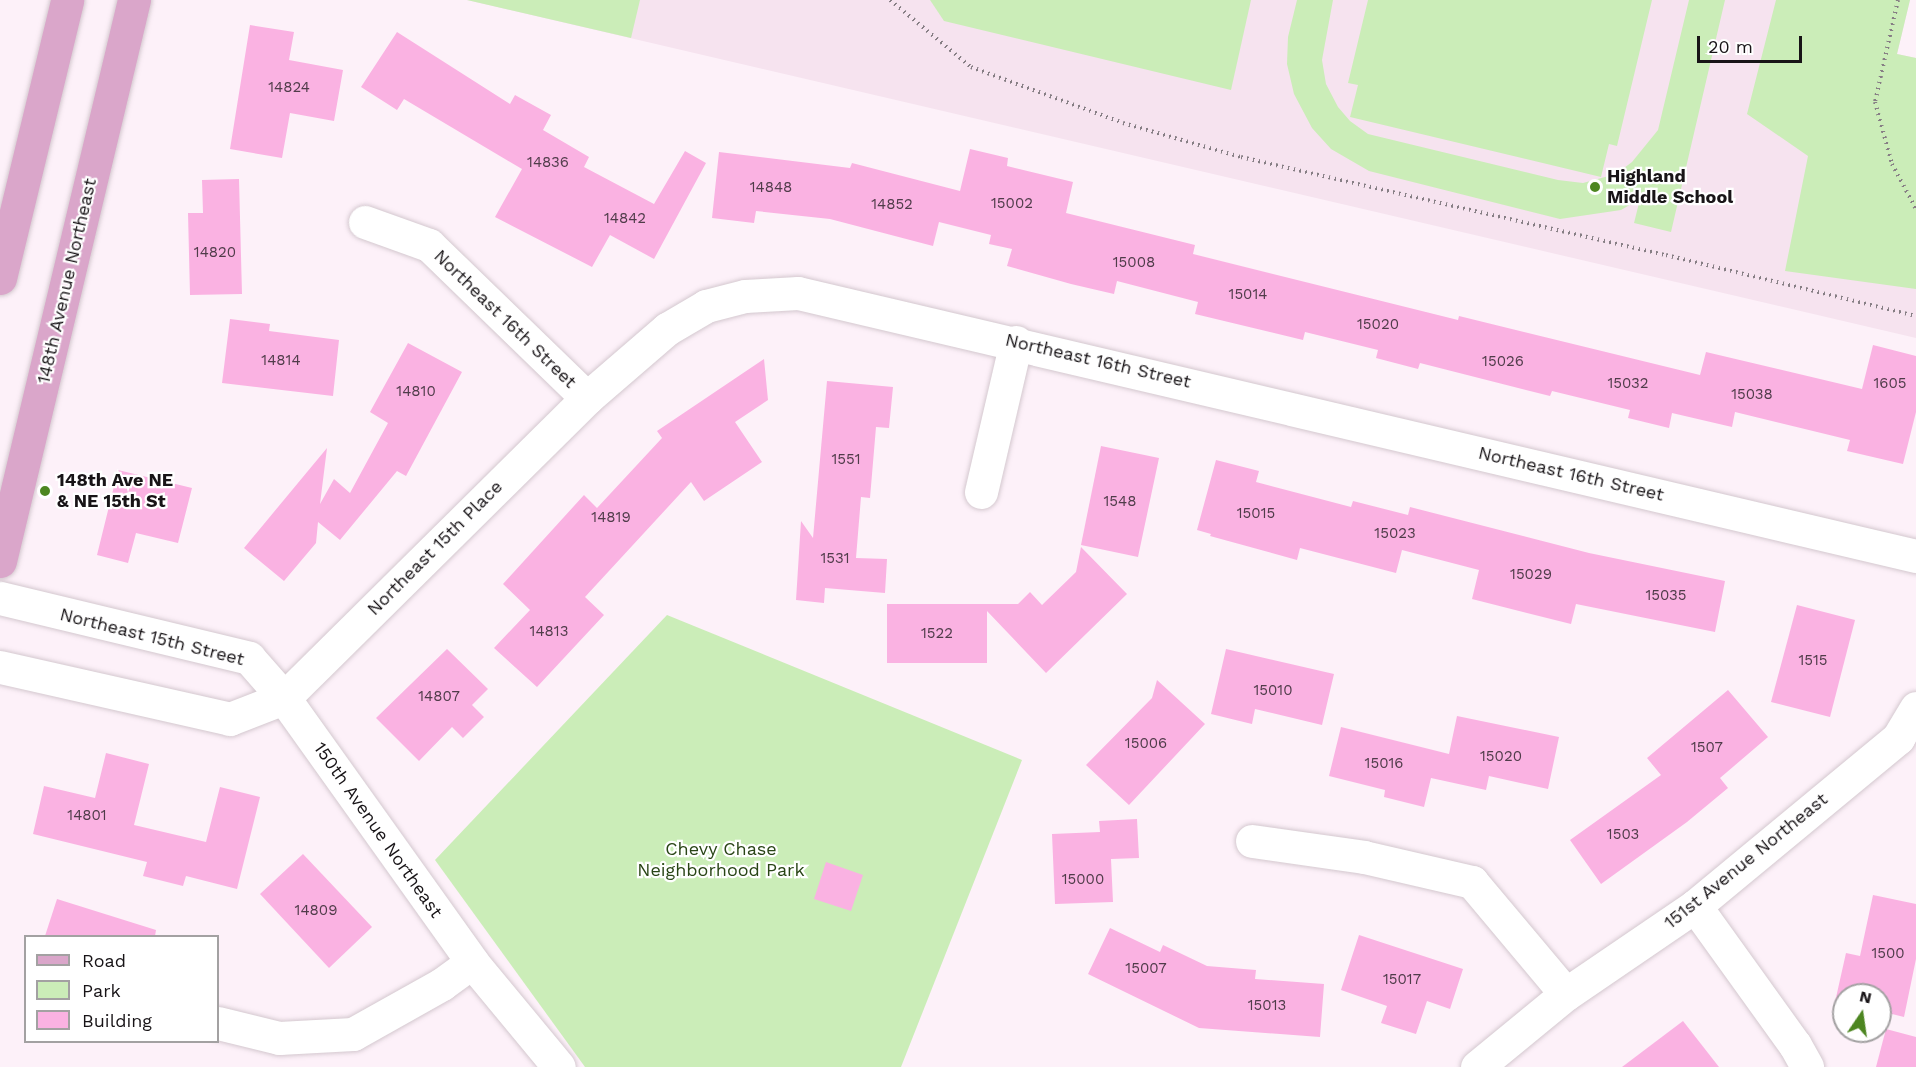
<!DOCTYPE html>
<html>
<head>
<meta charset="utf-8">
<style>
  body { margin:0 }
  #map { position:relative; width:1916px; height:1067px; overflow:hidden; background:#fdf1f9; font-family:"Work Sans",sans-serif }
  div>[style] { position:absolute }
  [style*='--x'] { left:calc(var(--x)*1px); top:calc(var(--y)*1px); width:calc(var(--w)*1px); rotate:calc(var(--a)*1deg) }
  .built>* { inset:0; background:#f6e3ef }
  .green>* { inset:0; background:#cbedb8 }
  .building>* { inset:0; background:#fab2e2 }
  .path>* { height:4px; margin-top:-2px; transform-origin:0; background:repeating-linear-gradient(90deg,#867e84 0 1.5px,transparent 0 6px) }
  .roads { filter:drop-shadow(0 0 2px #d4c8cf) drop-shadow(0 0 2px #d4c8cf) }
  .street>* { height:33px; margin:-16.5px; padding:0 16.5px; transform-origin:16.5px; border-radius:16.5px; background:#fff }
  .primary>* { height:33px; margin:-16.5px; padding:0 16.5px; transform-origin:16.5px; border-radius:16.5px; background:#daa6ca }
  .dots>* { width:16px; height:16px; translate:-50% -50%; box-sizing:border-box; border:3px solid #fff; border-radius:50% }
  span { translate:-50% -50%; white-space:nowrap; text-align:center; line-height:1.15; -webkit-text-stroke:4.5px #fff; paint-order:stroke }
  .number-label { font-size:15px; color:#503c4a }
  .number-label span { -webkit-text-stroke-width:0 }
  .poi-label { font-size:18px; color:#181417; font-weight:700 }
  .left { translate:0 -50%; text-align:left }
  .street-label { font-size:18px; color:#181417 }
  .park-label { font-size:18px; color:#294516 }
  .legend { position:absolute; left:24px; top:935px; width:195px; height:108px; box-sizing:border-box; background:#fff; border:2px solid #a3a1a2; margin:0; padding:8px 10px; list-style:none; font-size:18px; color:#181417 }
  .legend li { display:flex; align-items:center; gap:12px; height:30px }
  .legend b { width:30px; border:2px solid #a3a1a2 }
  .north { position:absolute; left:1832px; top:983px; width:60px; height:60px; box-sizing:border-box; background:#fff; border:2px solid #a3a1a2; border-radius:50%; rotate:13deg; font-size:16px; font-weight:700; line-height:24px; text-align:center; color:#181417 }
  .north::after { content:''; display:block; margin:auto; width:21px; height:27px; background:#4d8621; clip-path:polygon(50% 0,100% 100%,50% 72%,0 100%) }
  .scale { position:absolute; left:1697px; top:36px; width:105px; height:27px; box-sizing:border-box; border:3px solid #181417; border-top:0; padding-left:8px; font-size:18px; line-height:21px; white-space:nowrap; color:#181417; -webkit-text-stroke:4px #fff; paint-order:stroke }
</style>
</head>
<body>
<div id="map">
  <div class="built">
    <i style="clip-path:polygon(467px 0,1910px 0,1897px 54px,1916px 58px,1916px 338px)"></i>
  </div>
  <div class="green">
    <i style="clip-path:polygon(467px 0,640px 0,631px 38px)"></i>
    <i style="clip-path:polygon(930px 0,1251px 0,1231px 90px,944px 21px)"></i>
    <i style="clip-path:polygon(1297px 0,1333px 0,1322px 60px,1326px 84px,1338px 107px,1350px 121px,1368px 134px,1558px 180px,1583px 183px,1616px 174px,1632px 162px,1658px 130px,1689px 0,1725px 0,1671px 232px,1634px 223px,1640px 199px,1621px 210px,1560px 219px,1369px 171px,1331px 149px,1312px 128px,1294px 94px,1287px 64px,1288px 37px)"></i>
    <i style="clip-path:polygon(1368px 0,1652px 0,1617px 146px,1609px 144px,1601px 177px,1350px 117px,1358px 85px,1348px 83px)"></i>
    <i style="clip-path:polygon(1776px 0,1910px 0,1897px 54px,1916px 58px,1916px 289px,1785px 271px,1808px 156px,1747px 114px)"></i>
    <i style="clip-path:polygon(667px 615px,1022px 760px,901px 1067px,585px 1067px,435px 860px)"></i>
  </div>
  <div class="building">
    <i style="clip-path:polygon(250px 25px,294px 32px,289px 60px,343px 70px,334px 121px,290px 113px,282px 158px,230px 149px)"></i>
    <i style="clip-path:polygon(397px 32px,510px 104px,515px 95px,551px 115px,543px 130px,589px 157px,584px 167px,654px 204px,685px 151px,706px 163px,654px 259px,610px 235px,592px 267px,495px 217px,522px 169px,404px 99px,397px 110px,361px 87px)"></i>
    <i style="clip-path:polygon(970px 149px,1008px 158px,1007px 166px,1073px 182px,1066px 213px,1195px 245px,1193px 254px,1458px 320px,1459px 316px,1700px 375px,1706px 352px,1862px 389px,1873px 345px,1916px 356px,1916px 412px,1903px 464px,1847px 451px,1850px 440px,1735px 412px,1732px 427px,1672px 413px,1669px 428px,1628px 418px,1630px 410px,1552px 391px,1550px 396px,1420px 363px,1418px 369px,1376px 358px,1378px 350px,1305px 332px,1303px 340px,1195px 314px,1198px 302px,1117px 281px,1114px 294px,1071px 284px,1007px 266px,1012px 249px,989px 244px,991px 235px,939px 222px,933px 246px,830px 219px,756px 211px,754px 223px,712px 218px,719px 152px,850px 168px,852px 163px,960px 191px)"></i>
    <i style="clip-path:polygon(239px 179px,242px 294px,190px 295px,188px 213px,203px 213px,202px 180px)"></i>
    <i style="clip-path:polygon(230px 319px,270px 324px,269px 331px,339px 340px,333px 396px,222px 383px)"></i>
    <i style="clip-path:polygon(408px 343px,462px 372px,406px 476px,397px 471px,340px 540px,318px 522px,316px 543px,284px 581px,244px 548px,327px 448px,320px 504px,334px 479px,350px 493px,388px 423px,370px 412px)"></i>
    <i style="clip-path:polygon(764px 359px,768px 400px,735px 422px,762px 462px,704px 501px,691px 482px,585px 597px,604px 615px,537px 687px,494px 648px,530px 610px,503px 584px,584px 495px,597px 508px,662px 438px,657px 431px)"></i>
    <i style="clip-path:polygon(827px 381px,893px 387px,889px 428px,876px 427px,870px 498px,861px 497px,856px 558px,887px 559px,885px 593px,825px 588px,824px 603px,796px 600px,801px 521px,813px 538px)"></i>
    <i style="clip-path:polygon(1101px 446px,1159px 458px,1138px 557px,1081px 545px)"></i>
    <i style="clip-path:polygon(1216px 460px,1259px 471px,1256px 482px,1351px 507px,1353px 501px,1408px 515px,1410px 507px,1589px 553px,1725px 581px,1715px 632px,1576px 604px,1571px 624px,1472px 599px,1479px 570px,1402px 550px,1396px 573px,1300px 548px,1297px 560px,1210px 536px,1211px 534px,1197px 530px)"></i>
    <i style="clip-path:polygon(118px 470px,192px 488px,178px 543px,136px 533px,128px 563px,97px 555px)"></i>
    <i style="clip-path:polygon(1081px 547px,1127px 594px,1046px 673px,987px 611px,987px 663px,887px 663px,887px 604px,1018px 604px,1030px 592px,1042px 605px,1076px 572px)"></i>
    <i style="clip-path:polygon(1797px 605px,1855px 620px,1830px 717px,1771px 702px)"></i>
    <i style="clip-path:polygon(447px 649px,488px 689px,472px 705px,484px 717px,463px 738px,452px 727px,419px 761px,376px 718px)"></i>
    <i style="clip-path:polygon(1226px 649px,1334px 674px,1322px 725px,1255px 709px,1252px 724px,1211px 714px)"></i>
    <i style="clip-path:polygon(1157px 680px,1205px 724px,1129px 805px,1086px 765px,1152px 698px)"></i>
    <i style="clip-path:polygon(1728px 690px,1768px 737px,1720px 778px,1728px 788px,1687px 822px,1601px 884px,1570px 840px,1661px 775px,1647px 758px)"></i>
    <i style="clip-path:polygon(1457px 716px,1559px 737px,1548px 789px,1489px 776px,1486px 790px,1431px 778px,1424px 807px,1384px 797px,1385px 790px,1329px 776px,1341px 727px,1449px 754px)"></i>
    <i style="clip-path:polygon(106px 753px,149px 764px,134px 825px,206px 842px,220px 787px,260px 797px,237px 889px,186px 876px,183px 886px,143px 876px,147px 862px,33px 834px,44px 786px,95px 798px)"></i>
    <i style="clip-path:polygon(1137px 819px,1139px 858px,1111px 859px,1113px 902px,1055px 904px,1052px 834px,1100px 832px,1099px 821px)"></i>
    <i style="clip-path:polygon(303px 854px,372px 927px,329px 968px,260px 894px)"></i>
    <i style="clip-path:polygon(826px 862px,863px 875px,851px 911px,814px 899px)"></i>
    <i style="clip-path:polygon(1873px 895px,1916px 904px,1916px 959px,1904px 1017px,1880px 1011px,1880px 995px,1844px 995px,1844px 1003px,1835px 1002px,1846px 953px,1860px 956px)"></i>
    <i style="clip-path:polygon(57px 899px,156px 930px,155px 936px,45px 936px)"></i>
    <i style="clip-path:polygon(1110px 928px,1160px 952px,1163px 945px,1207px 966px,1256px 970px,1255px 979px,1324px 984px,1320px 1037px,1199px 1028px,1088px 974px)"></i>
    <i style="clip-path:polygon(1359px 935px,1463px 969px,1450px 1009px,1427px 1001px,1416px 1034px,1381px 1023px,1387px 1006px,1341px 990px)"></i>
    <i style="clip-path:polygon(1683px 1021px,1719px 1067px,1622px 1067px)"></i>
    <i style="clip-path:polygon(1886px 1029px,1916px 1037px,1916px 1067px,1876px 1067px)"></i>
  </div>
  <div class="path">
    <i style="--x:890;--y:0;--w:105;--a:39.6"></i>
    <i style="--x:971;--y:67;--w:162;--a:20.2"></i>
    <i style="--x:1123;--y:123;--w:123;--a:16.1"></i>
    <i style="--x:1241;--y:157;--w:436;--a:13"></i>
    <i style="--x:1666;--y:255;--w:257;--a:13.7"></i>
    <i style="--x:1898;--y:0;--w:105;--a:102.7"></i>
    <i style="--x:1875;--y:102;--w:64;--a:74.7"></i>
    <i style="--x:1892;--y:164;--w:51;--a:61.9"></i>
  </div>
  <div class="roads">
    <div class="street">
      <i style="--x:365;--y:222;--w:68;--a:19.8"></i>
      <i style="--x:429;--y:245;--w:220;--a:44.1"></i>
      <i style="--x:587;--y:398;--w:106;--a:-40.8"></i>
      <i style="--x:667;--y:329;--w:45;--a:-30.5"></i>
      <i style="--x:706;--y:306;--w:40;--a:-14.4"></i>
      <i style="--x:745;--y:296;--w:53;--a:-3.2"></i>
      <i style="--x:798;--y:293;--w:1149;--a:13.24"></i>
      <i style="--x:981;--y:492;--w:154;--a:-76.9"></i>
      <i style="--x:0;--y:598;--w:256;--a:13.5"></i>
      <i style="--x:249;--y:658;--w:53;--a:48.8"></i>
      <i style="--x:284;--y:698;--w:324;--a:54.5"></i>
      <i style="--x:0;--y:667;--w:236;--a:12.7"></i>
      <i style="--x:230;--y:719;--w:58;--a:-21.3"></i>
      <i style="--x:284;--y:698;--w:426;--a:-44.7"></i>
      <i style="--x:1252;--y:841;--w:113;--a:8.1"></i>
      <i style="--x:1364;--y:857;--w:111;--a:13"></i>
      <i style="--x:1472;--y:882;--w:146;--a:50"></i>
      <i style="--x:1695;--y:906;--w:171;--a:54.3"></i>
      <i style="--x:1795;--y:1045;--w:25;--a:61"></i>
      <i style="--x:218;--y:1023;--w:63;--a:13.8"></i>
      <i style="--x:279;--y:1038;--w:74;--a:-3.1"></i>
      <i style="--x:353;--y:1034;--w:102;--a:-29.3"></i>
      <i style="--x:442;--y:984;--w:37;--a:-36"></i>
      <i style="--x:472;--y:962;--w:136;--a:50.4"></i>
      <i style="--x:1477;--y:1067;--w:115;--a:-39.4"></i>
      <i style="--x:1566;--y:994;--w:156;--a:-34.3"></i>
      <i style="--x:1695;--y:906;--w:264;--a:-39.6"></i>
      <i style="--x:1898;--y:738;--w:35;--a:-59"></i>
    </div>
    <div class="primary">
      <i style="--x:0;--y:278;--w:286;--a:-76.4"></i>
      <i style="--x:0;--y:561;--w:577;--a:-76.57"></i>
    </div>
  </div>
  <div class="dots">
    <i style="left:1595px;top:187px;background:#4d8621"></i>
    <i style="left:45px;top:491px;background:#4d8621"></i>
  </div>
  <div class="number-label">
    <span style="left:289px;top:88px">14824</span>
    <span style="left:548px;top:163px">14836</span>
    <span style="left:771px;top:188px">14848</span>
    <span style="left:1012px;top:204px">15002</span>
    <span style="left:892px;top:205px">14852</span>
    <span style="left:625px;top:219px">14842</span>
    <span style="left:215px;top:253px">14820</span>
    <span style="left:1134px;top:263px">15008</span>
    <span style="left:1248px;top:295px">15014</span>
    <span style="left:1378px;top:325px">15020</span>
    <span style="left:281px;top:361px">14814</span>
    <span style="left:1503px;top:362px">15026</span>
    <span style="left:1628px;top:384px">15032</span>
    <span style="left:1890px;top:384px">1605</span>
    <span style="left:416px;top:392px">14810</span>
    <span style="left:1752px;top:395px">15038</span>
    <span style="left:846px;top:460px">1551</span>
    <span style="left:1120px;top:502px">1548</span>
    <span style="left:1256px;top:514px">15015</span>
    <span style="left:611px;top:518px">14819</span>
    <span style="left:1395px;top:534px">15023</span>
    <span style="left:835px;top:559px">1531</span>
    <span style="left:1531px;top:575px">15029</span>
    <span style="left:1666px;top:596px">15035</span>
    <span style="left:549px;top:632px">14813</span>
    <span style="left:937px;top:634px">1522</span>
    <span style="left:1813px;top:661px">1515</span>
    <span style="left:1273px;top:691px">15010</span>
    <span style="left:439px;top:697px">14807</span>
    <span style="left:1146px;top:744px">15006</span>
    <span style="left:1707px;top:748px">1507</span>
    <span style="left:1501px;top:757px">15020</span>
    <span style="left:1384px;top:764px">15016</span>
    <span style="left:87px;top:816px">14801</span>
    <span style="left:1623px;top:835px">1503</span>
    <span style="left:1083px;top:880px">15000</span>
    <span style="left:316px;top:911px">14809</span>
    <span style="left:1888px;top:954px">1500</span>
    <span style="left:1146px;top:969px">15007</span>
    <span style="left:1402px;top:980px">15017</span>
    <span style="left:1267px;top:1006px">15013</span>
  </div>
  <div class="poi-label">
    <span class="left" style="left:1607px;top:187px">Highland<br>Middle School</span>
    <span class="left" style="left:57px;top:491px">148th Ave NE<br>&amp; NE 15th St</span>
  </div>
  <div class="street-label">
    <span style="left:67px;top:281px;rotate:-77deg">148th Avenue Northeast</span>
    <span style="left:505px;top:319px;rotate:44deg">Northeast 16th Street</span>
    <span style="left:1098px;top:361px;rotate:13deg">Northeast 16th Street</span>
    <span style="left:1571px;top:474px;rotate:13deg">Northeast 16th Street</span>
    <span style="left:435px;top:548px;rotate:-45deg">Northeast 15th Place</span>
    <span style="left:152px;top:637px;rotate:14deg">Northeast 15th Street</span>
    <span style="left:378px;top:830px;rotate:55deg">150th Avenue Northeast</span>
    <span style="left:1746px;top:861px;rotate:-39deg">151st Avenue Northeast</span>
  </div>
  <div class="park-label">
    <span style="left:721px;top:860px">Chevy Chase<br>Neighborhood Park</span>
  </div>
  <ul class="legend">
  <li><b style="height:8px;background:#daa6ca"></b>Road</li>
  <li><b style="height:16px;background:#cbedb8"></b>Park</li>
  <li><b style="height:16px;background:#fab2e2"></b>Building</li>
  </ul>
  <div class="north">N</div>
  <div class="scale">20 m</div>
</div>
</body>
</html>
